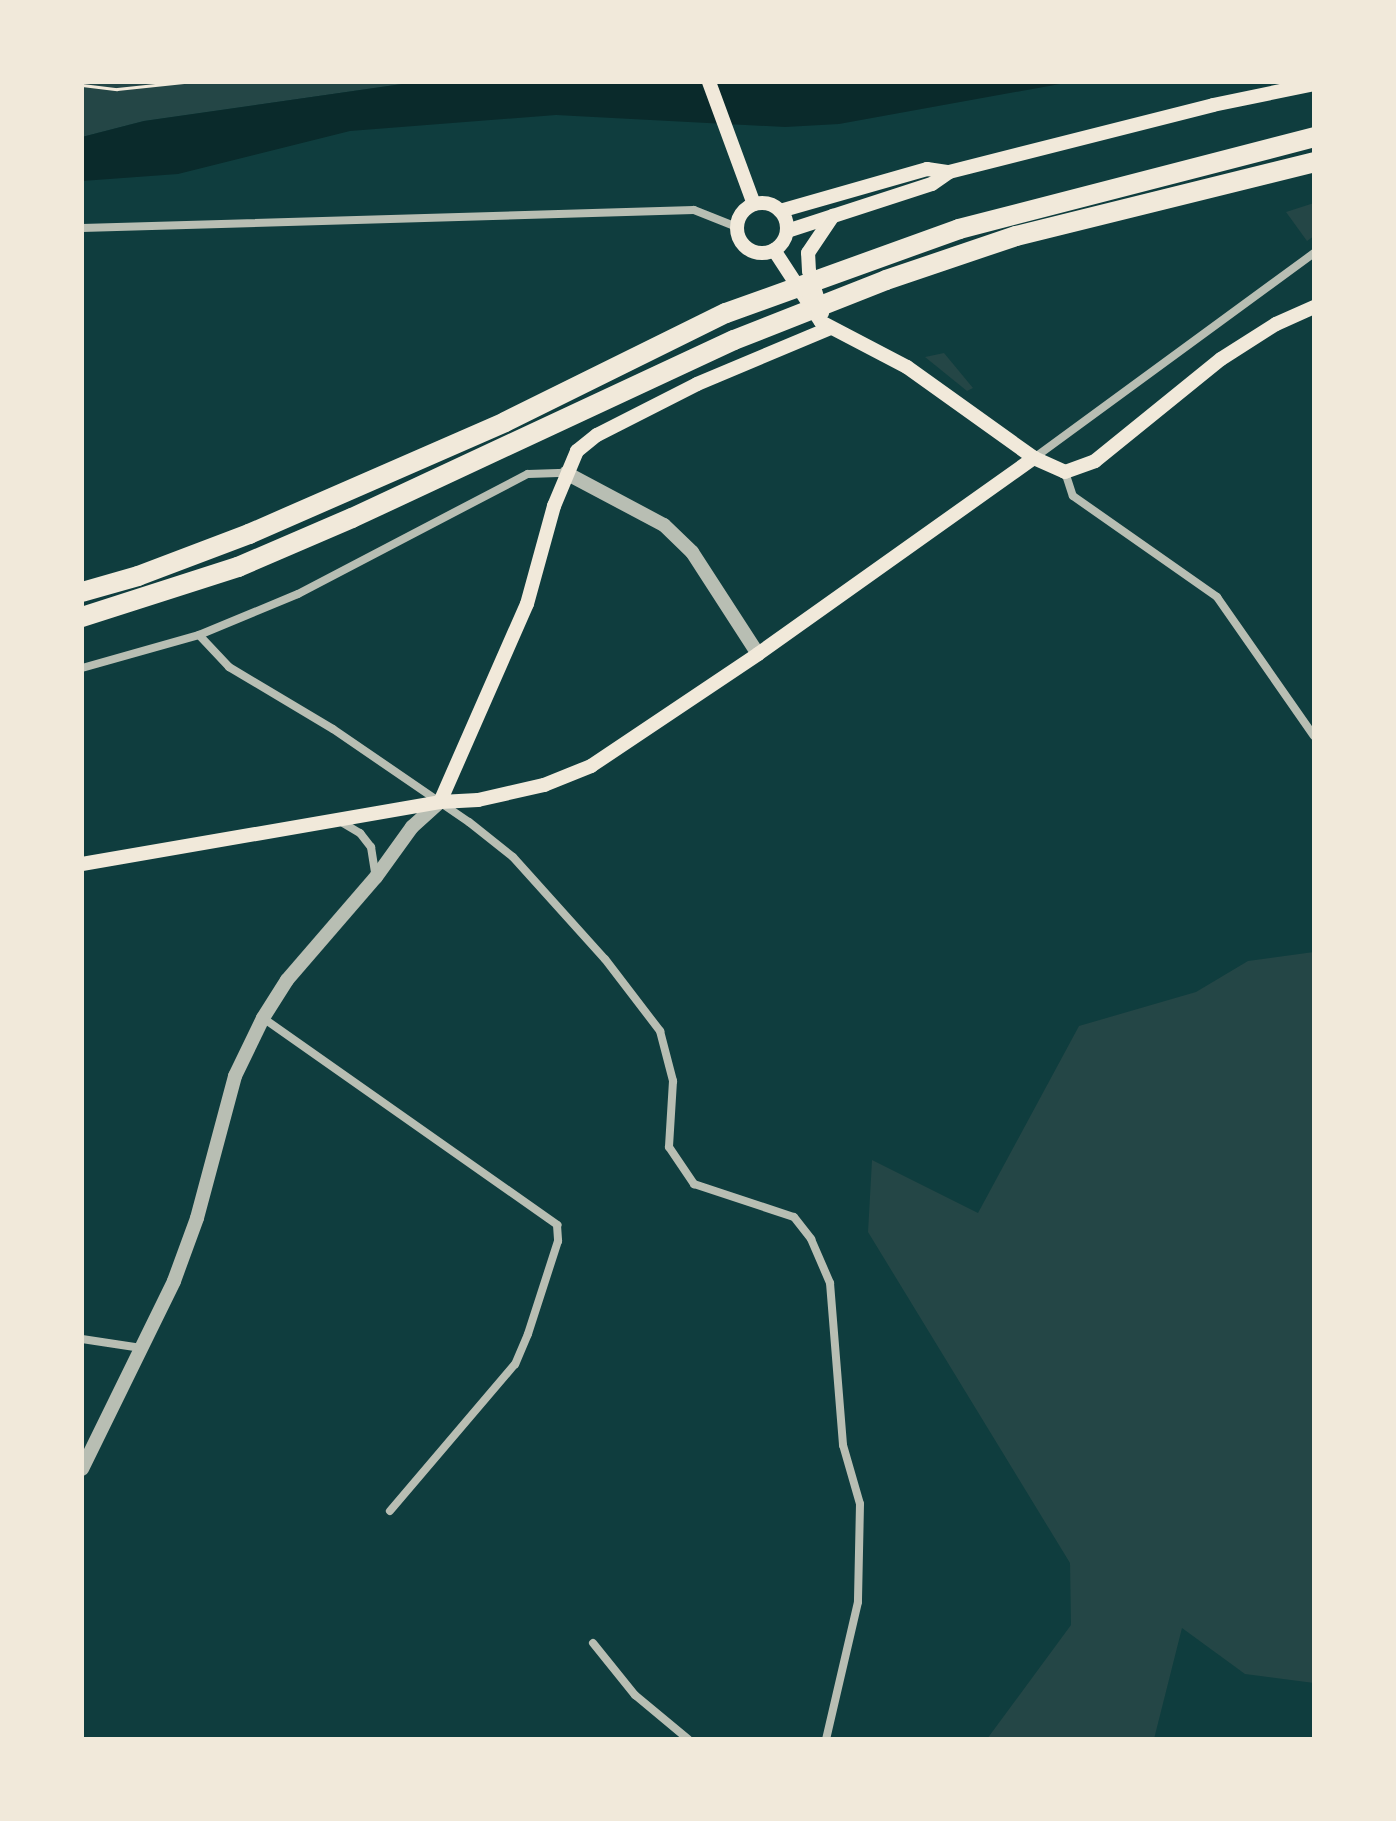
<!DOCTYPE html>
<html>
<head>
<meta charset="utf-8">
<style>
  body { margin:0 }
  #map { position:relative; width:1396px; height:1821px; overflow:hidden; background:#0f3d3e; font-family:Commissioner,sans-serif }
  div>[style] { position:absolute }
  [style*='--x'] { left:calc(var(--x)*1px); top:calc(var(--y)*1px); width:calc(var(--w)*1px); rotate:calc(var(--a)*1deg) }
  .green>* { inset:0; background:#244646 }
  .water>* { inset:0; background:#0a2a2b }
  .path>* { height:3px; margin:-1.5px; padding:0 1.5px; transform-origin:1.5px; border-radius:1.5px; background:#f1e9da }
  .minor>* { height:8px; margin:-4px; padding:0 4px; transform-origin:4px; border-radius:4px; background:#b8beb3 }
  .tertiary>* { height:14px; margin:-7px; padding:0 7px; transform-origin:7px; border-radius:7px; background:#b8beb3 }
  .secondary>* { height:14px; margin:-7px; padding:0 7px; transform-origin:7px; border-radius:7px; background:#f1e9da }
  .secondary>.ring { margin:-7px; padding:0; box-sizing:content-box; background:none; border:14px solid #f1e9da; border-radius:50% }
  .motorway>* { height:20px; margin:-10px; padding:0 10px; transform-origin:10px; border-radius:10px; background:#f1e9da }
  span { translate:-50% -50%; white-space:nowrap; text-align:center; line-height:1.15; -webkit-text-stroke:8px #f1e9da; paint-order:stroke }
  .frame { position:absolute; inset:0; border:84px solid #f1e9da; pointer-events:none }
</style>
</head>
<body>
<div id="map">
  <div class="green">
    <i style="clip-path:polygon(82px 82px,416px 82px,144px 121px,82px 137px)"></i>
    <i style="clip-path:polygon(1314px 203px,1314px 236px,1307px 241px,1286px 212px)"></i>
    <i style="clip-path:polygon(944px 353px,973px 388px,967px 391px,925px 357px)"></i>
    <i style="clip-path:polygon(1314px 952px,1314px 1683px,1245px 1674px,1182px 1628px,1154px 1739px,987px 1739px,1071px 1625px,1070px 1563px,868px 1232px,872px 1160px,978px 1213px,1079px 1026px,1196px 992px,1248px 961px)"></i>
  </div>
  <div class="water">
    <i style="clip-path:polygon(416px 82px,1071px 82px,839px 124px,785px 127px,556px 115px,350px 131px,178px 174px,82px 181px,82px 137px,144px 121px)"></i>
  </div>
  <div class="path">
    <i style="--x:82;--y:85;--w:35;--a:7"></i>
    <i style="--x:117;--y:89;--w:67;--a:-6"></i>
  </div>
  <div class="minor">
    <i style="--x:82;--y:228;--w:612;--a:-1.68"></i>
    <i style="--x:694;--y:210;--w:46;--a:21.6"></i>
    <i style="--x:1034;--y:458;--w:347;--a:-36.2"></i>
    <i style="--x:1065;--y:472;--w:25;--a:72"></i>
    <i style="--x:1073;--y:496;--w:176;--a:35"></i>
    <i style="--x:1217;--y:597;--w:169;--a:55.1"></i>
    <i style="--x:199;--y:635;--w:44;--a:46.8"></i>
    <i style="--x:229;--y:667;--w:121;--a:30.8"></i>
    <i style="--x:333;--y:729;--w:165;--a:34.4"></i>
    <i style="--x:469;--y:822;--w:56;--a:38.5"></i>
    <i style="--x:513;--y:857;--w:137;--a:48"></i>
    <i style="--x:605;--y:959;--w:91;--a:52.6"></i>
    <i style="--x:660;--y:1031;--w:52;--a:75.4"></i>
    <i style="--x:673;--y:1081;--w:66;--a:93.5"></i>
    <i style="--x:669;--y:1147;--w:45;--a:56"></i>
    <i style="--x:694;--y:1184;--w:105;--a:18.3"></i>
    <i style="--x:794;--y:1217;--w:28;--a:52"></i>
    <i style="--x:811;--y:1239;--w:48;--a:66.6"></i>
    <i style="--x:830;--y:1283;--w:163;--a:85.4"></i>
    <i style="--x:843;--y:1445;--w:61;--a:73.9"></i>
    <i style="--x:860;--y:1504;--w:98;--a:91.2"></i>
    <i style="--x:858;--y:1602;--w:141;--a:103.1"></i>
    <i style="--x:82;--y:668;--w:122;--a:-15.8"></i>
    <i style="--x:199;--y:635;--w:107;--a:-22.5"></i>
    <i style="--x:298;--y:594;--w:259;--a:-27.6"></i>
    <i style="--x:528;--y:474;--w:38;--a:-2"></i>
    <i style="--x:338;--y:820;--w:26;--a:31"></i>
    <i style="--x:360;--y:833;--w:18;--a:52"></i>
    <i style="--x:371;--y:847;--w:30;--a:81"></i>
    <i style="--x:263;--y:1018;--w:360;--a:35.1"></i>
    <i style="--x:557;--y:1225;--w:16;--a:86"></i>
    <i style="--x:558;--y:1241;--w:98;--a:107.9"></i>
    <i style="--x:528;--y:1334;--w:33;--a:113"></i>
    <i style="--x:515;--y:1364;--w:193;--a:130.4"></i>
    <i style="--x:82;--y:1339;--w:60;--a:8.7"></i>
    <i style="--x:593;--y:1643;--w:67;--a:51.1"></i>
    <i style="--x:635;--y:1695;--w:69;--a:39.7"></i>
  </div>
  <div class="tertiary">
    <i style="--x:566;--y:473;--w:111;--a:28"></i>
    <i style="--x:664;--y:525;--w:39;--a:44"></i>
    <i style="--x:692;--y:552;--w:121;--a:57.1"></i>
    <i style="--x:82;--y:1469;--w:209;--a:-63.9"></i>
    <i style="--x:174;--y:1281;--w:67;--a:-69.9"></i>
    <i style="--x:197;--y:1218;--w:147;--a:-75"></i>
    <i style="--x:235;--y:1076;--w:64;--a:-64.2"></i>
    <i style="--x:263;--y:1018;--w:45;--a:-57.7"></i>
    <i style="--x:287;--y:980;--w:136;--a:-49.2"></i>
    <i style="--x:376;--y:877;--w:62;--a:-54.2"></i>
    <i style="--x:412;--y:827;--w:38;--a:-42"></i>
  </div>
  <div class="secondary">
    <i style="--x:709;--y:82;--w:130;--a:69.8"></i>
    <i class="ring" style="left:737px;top:203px;width:36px;height:36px"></i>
    <i style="--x:780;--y:211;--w:153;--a:-15.9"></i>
    <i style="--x:927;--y:169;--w:22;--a:8"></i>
    <i style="--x:949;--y:172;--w:272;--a:-14.2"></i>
    <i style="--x:1213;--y:105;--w:103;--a:-11.7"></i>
    <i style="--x:787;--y:231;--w:152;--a:-18"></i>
    <i style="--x:932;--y:184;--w:21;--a:-35"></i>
    <i style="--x:774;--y:250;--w:86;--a:56.9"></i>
    <i style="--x:821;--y:322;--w:97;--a:27.6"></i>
    <i style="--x:907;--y:367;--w:156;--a:35.6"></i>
    <i style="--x:1034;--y:458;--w:34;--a:24"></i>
    <i style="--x:1065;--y:472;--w:32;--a:-20"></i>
    <i style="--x:1095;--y:461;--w:162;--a:-39"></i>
    <i style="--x:1221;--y:359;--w:65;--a:-32.5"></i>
    <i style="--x:1276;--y:324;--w:42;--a:-24.1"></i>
    <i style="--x:822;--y:313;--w:44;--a:-107.2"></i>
    <i style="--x:809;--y:271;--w:18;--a:-93"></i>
    <i style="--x:808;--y:253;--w:45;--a:-56"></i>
    <i style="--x:440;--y:802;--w:216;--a:-66.3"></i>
    <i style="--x:527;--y:604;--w:102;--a:-74.6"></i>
    <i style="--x:554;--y:506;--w:60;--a:-67.3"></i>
    <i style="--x:577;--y:451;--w:26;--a:-39"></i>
    <i style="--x:597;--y:435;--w:112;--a:-27"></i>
    <i style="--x:697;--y:384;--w:144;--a:-22.8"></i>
    <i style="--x:82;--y:864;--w:363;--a:-9.8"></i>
    <i style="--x:440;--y:802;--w:38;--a:-3"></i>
    <i style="--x:478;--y:800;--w:68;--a:-12.8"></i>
    <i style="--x:544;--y:785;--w:51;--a:-22"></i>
    <i style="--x:591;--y:766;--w:201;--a:-33.8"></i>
    <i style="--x:758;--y:654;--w:339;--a:-35.4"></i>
  </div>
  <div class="motorway">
    <i style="--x:82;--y:592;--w:58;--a:-15.9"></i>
    <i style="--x:138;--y:576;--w:119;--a:-20.7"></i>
    <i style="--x:249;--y:534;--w:279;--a:-23.6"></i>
    <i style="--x:505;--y:422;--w:246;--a:-26.3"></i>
    <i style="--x:726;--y:313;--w:248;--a:-19.8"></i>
    <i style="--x:959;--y:229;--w:367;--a:-14.5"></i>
    <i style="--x:82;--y:617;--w:164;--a:-17.8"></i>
    <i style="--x:238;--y:567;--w:124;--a:-23.3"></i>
    <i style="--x:352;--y:518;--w:421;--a:-25"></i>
    <i style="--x:734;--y:340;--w:163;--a:-21.5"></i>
    <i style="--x:886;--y:280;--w:137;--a:-18.7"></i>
    <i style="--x:1016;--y:236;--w:307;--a:-13.9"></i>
  </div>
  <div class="frame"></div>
</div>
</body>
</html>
